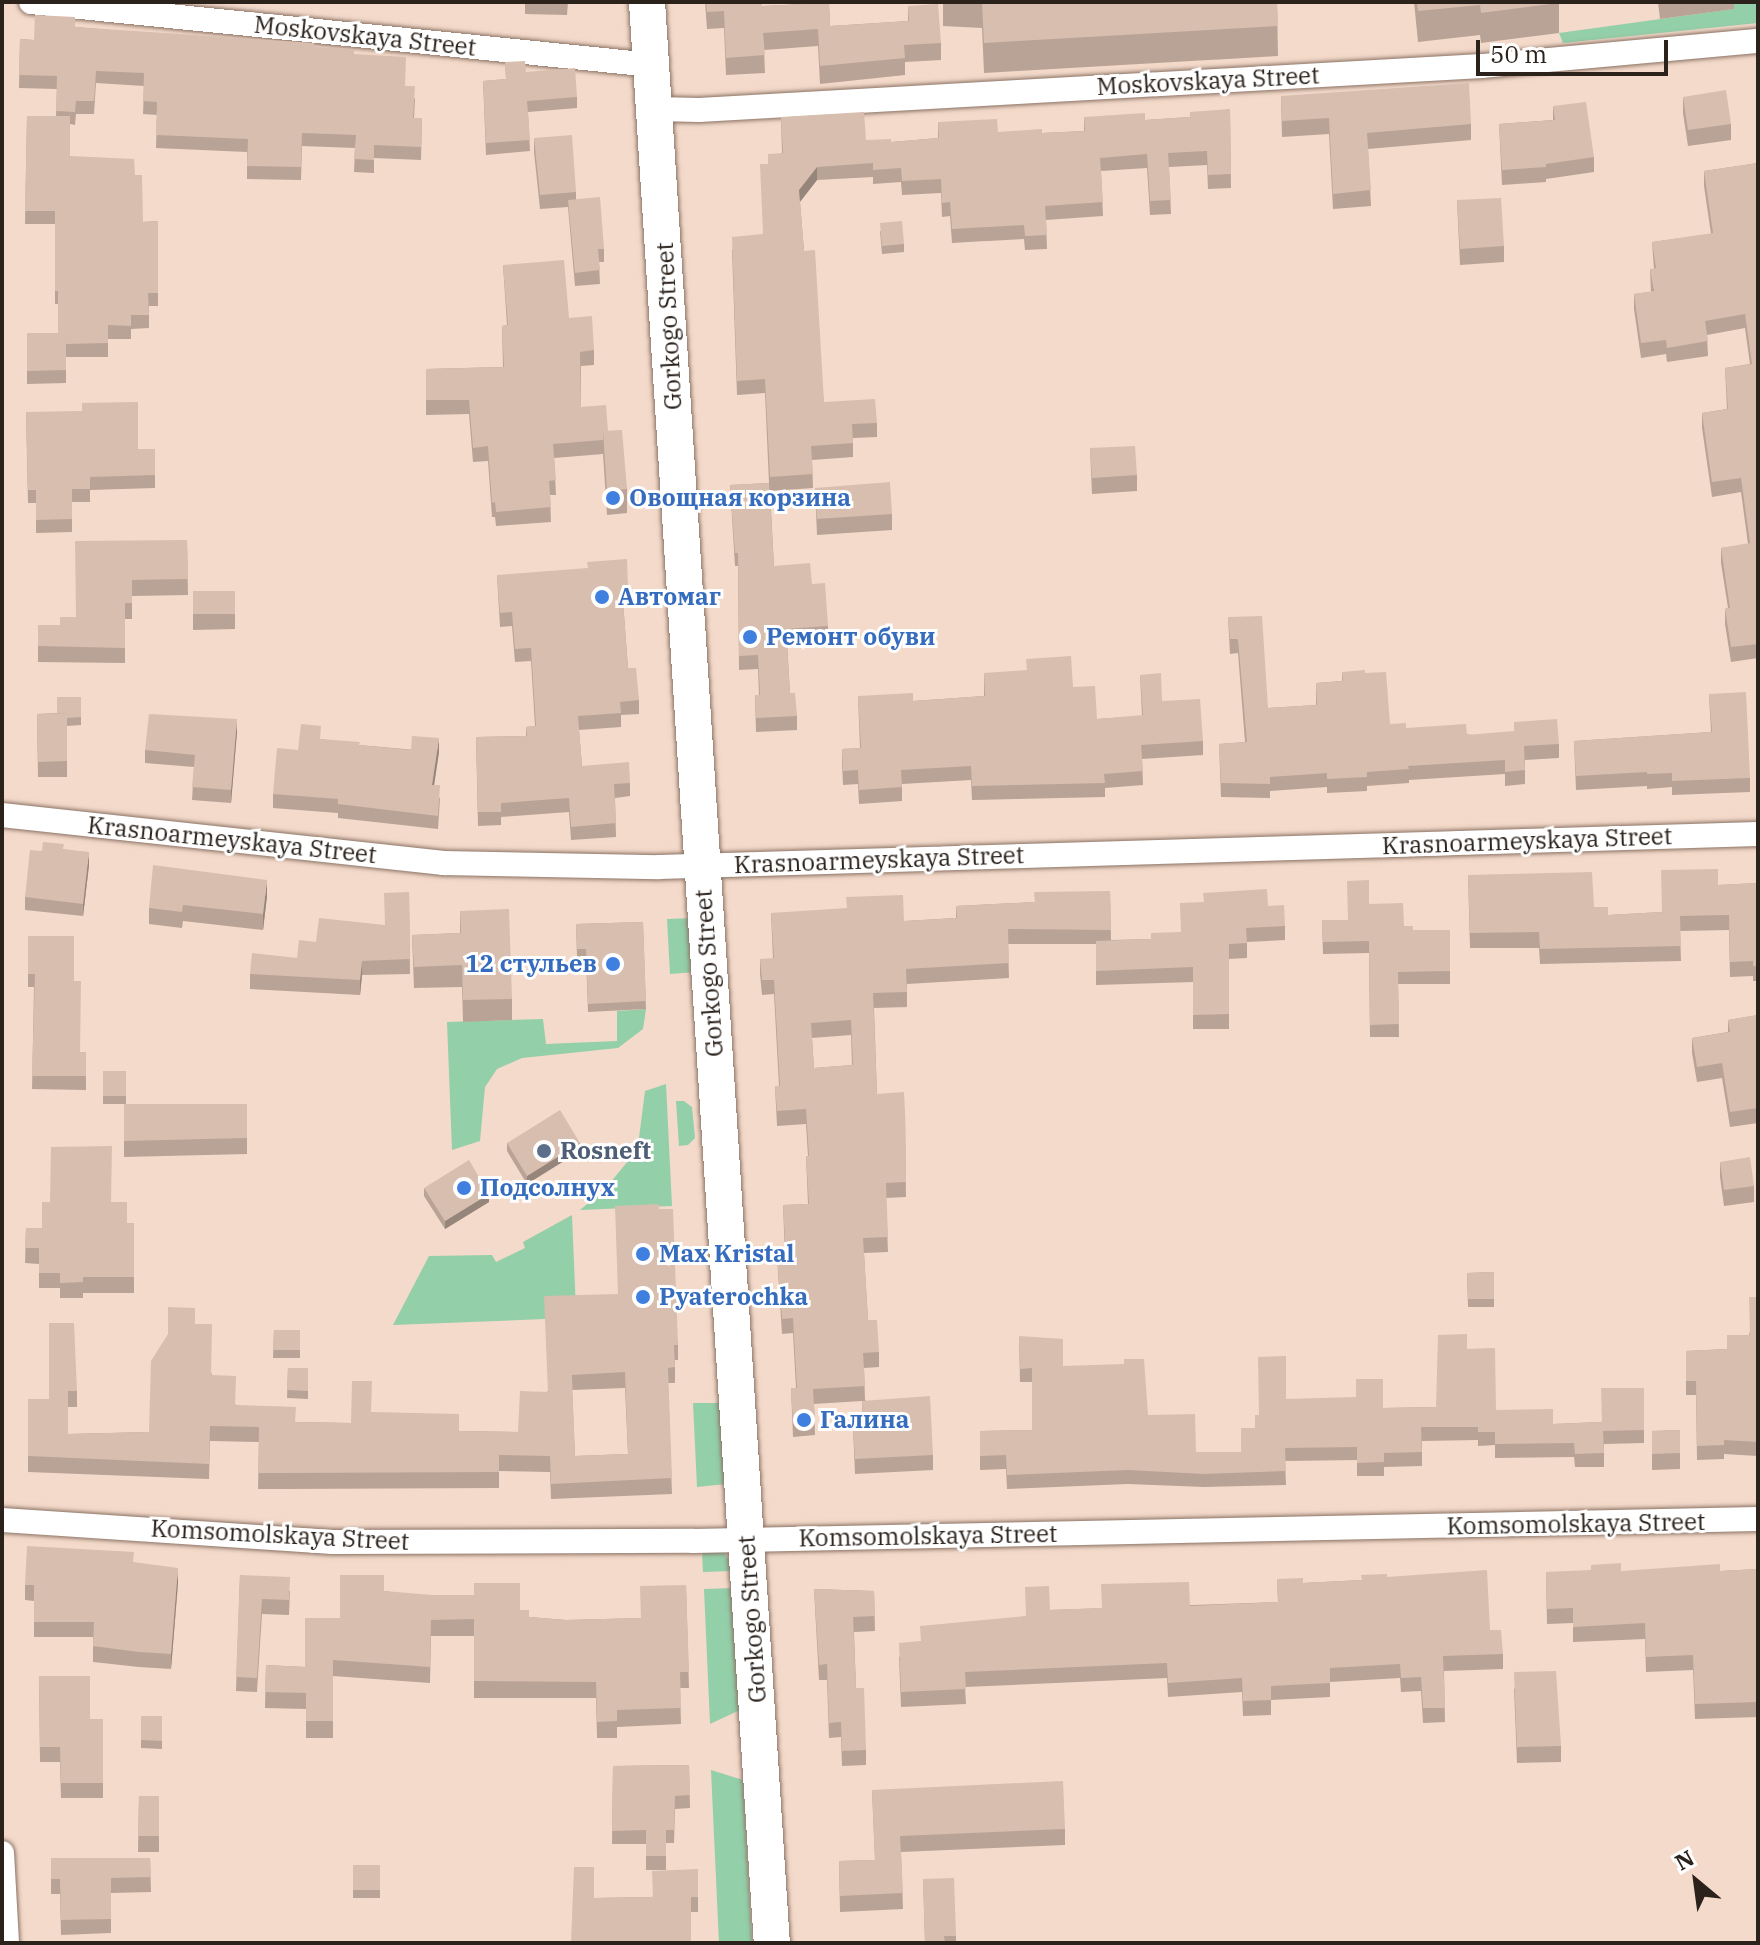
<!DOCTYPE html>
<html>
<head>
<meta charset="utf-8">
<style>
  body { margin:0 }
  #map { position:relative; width:1760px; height:1945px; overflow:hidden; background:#f4daca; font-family:"IBM Plex Serif",serif }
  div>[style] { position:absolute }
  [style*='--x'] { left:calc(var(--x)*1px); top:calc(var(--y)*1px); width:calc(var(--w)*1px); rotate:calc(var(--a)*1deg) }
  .green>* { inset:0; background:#93cfa9 }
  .roads { filter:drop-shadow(0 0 2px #8a7365) drop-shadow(0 0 2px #8a7365) }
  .minor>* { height:24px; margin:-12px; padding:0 12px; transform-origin:12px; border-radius:12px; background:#fff }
  .secondary>* { height:36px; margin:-18px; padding:0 18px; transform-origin:18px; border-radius:18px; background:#fff }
  .wall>* { inset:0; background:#b9a396 }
  .shaded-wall>* { inset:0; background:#96857a }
  .building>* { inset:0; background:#d7beaf }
  .dots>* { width:22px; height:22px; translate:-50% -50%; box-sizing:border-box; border:4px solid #fff; border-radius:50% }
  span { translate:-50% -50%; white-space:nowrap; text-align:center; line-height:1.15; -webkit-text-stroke:6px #fff; paint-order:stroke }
  .street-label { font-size:24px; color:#2b221c }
  .shop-label { font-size:24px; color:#366cbe; font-weight:700 }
  .left { translate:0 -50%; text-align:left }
  .right { translate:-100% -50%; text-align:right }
  .service-label { font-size:24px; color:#4e5e75; font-weight:700 }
  .frame { position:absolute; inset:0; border:4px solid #2b221c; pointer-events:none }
  .north { position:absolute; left:1656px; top:1841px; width:80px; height:80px; -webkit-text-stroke:6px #fff; paint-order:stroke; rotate:331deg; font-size:22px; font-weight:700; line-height:32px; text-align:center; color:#2b221c }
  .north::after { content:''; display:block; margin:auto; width:28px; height:36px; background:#2b221c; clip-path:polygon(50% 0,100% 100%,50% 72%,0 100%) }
  .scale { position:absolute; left:1476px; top:40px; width:192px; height:36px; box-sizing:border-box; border:4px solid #2b221c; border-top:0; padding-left:10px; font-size:24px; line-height:28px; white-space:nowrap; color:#2b221c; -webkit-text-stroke:6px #fff; paint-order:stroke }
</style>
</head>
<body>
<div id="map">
  <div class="green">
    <i style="clip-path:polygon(1733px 2px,1758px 2px,1758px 23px,1563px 43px,1559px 33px,1733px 9px)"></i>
    <i style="clip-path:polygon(692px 918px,695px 972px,670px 974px,667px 919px)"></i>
    <i style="clip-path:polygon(646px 1009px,643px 1029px,618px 1048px,522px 1058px,497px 1069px,485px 1087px,480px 1141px,452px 1150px,447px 1022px,543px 1019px,546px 1044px,617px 1041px,617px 1011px)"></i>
    <i style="clip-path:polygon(666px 1084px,672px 1206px,580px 1210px,605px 1189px,628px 1161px,639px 1138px,645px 1091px)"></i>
    <i style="clip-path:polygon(684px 1101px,692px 1107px,695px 1138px,688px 1145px,679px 1146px,676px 1101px)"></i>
    <i style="clip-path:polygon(572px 1215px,576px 1311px,545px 1319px,393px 1325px,429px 1256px,492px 1255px,496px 1262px,525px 1248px,523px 1242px)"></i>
    <i style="clip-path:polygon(693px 1403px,722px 1403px,726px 1484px,697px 1487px)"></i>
    <i style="clip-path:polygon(723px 1552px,731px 1562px,732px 1571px,703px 1572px,702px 1553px)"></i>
    <i style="clip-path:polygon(733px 1588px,740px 1710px,710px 1724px,704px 1589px)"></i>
    <i style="clip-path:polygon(711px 1770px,743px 1780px,752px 1943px,719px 1943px)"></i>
  </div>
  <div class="roads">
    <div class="minor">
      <i style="--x:31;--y:2;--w:624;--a:5.79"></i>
      <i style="--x:656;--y:109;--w:43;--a:1.3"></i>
      <i style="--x:699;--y:110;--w:784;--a:-3.22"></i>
      <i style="--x:1482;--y:66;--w:277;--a:-5.2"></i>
      <i style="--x:2;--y:815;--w:444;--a:6.2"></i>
      <i style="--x:443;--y:863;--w:216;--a:1.1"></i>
      <i style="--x:659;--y:867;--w:1099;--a:-1.72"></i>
      <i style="--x:2;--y:1520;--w:331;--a:3.8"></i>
      <i style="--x:332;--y:1542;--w:361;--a:-0.2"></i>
      <i style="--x:693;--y:1541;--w:1065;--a:-1.18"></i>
      <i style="--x:2;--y:1853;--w:90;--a:86.8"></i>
    </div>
    <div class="secondary">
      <i style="--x:647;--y:2;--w:1945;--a:86.32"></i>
    </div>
  </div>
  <div class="wall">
    <i style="clip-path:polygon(525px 2px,568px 2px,567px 15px,525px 14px)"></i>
    <i style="clip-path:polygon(705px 2px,762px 2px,762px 6px,804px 4px,804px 2px,829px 2px,830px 26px,908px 21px,908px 6px,941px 43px,941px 60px,905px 62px,905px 75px,820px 84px,818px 46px,764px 50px,765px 73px,726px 75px,724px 28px,707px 29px)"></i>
    <i style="clip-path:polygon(943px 2px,1277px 2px,1278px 56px,984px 73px,982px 28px,943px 26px)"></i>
    <i style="clip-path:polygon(1414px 2px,1559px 2px,1559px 33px,1481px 43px,1480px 35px,1418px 42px)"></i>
    <i style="clip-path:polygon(1658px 2px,1734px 2px,1734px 9px,1660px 19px)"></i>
    <i style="clip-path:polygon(75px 27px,314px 47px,354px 54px,405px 86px,415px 99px,414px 118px,422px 118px,421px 160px,374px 158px,374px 173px,354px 172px,355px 148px,302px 146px,301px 180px,247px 179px,247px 152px,156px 148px,157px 115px,143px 114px,144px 86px,96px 83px,94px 114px,76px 114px,75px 125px,70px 124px,70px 156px,135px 175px,143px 222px,158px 221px,158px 306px,149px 306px,149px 328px,131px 329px,131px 339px,108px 339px,108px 357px,66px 357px,66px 383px,27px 384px,27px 333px,58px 333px,58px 304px,55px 304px,55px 224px,25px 224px,27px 116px,56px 116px,57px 89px,19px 88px,20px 39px,34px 40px)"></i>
    <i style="clip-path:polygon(505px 62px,577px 97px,577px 108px,528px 112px,530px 151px,486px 155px,483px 81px,506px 79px)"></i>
    <i style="clip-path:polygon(1281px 96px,1471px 124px,1471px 140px,1368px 149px,1371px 206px,1333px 209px,1329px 134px,1282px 137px)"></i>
    <i style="clip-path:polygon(1683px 97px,1731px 124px,1731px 140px,1688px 146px,1683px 113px)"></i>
    <i style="clip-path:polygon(1553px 106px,1594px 157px,1594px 172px,1546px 179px,1546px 182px,1502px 185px,1499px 124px,1553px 120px)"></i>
    <i style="clip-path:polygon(1230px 109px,1231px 188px,1208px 189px,1207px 165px,1169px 167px,1171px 214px,1150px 215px,1147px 168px,1101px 171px,1103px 216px,1046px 220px,1047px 249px,1025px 250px,1024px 239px,952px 243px,950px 216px,942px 217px,941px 193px,902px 195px,901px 182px,873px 184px,873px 177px,817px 180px,800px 202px,804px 251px,824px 402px,877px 423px,877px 437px,853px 438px,853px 457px,812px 460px,813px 488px,770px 491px,774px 566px,812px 584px,828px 626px,828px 640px,787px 642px,790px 693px,797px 716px,797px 730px,756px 732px,755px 695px,759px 695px,758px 669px,739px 670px,738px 566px,735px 566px,730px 485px,769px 483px,765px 393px,737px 395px,732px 250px,763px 234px,782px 153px,781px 117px,866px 140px,891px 142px,938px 138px,938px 122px,998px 132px,1042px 133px,1084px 131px,1084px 117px,1145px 120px,1190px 117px)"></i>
    <i style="clip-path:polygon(534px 138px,576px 192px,576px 199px,604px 249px,604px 262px,599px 262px,600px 284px,575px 286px,568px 207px,540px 209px,534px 152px)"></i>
    <i style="clip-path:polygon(1758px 163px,1758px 658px,1731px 662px,1725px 624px,1725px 609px,1728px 608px,1721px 563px,1721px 548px,1748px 544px,1741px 492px,1712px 497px,1702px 428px,1702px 413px,1727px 409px,1725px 368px,1750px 364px,1745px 328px,1707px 335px,1708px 356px,1667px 362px,1666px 354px,1641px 358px,1634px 309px,1634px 294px,1651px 292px,1650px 269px,1654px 269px,1652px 242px,1711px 234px,1704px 186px,1704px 171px)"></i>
    <i style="clip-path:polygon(1457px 200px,1504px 246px,1504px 262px,1460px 265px)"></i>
    <i style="clip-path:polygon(880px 231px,904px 244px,904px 252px,882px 254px)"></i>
    <i style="clip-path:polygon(503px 265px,569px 318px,594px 350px,594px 365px,581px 366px,581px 407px,608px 431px,627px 489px,627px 513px,607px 515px,603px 454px,554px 458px,556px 495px,550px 495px,551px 522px,496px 526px,495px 517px,492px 517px,488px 461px,473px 462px,469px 414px,426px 415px,426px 369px,503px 367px,502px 326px,507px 325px)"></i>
    <i style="clip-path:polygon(26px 412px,138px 449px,155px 475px,155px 488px,90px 490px,90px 502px,72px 502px,72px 532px,36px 533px,36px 503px,28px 503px)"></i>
    <i style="clip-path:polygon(1090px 448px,1137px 475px,1137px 491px,1092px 494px)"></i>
    <i style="clip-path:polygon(815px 488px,892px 514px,892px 530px,817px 535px)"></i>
    <i style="clip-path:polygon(187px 540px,188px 595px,132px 596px,132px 619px,125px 619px,125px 663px,38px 662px,38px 625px,60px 625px,76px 617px)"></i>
    <i style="clip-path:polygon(497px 575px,628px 587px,628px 601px,623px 601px,628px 668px,639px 700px,639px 714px,621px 715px,621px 727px,579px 730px,582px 766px,630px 783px,630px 796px,615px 798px,616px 837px,571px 840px,569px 812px,501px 817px,501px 825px,478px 826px,476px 737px,526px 736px,526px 727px,535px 726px,531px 661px,515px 662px,512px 626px,500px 627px)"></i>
    <i style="clip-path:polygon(193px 591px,235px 591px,235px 629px,193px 630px)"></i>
    <i style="clip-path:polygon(1228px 617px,1268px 708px,1316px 705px,1316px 683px,1342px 681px,1342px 672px,1365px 673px,1390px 724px,1406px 728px,1559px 744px,1559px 758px,1525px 760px,1525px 784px,1505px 786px,1505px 774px,1409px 780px,1409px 783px,1367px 786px,1367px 791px,1327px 793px,1327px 787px,1270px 791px,1270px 798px,1221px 797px,1219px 744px,1245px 742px,1238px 653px,1230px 654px)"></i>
    <i style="clip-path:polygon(984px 673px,1073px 687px,1097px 719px,1142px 716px,1140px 675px,1162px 701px,1203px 741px,1203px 755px,1142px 759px,1143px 785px,1105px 788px,1105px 797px,972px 800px,971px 780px,902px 784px,902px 801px,859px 804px,858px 784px,843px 785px,842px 763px,842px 749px,860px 748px,858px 696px,913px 701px,984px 696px)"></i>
    <i style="clip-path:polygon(1709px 694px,1750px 778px,1750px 792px,1672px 795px,1672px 787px,1647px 789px,1647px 786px,1576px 790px,1574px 741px,1711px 732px)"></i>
    <i style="clip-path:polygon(81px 697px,81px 725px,67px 726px,67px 777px,38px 777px,37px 714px,57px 713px)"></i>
    <i style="clip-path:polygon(237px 732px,231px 803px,192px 800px,194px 767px,145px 763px,145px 750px)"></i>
    <i style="clip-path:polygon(321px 739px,359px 745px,439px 752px,434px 785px,440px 799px,438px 829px,338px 818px,338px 813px,273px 808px,273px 794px,298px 750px)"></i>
    <i style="clip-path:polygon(64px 849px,89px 865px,83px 916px,25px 910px,25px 897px,42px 851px)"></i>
    <i style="clip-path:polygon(1468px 875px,1594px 907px,1608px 915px,1662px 912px,1718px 885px,1758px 883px,1758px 981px,1753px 981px,1753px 976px,1730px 977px,1729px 930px,1680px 931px,1681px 961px,1540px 964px,1539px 948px,1470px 948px)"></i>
    <i style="clip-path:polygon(evenodd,1110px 891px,1111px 940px,1151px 939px,1181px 932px,1268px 906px,1285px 926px,1285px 940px,1247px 942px,1247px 958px,1229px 959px,1229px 1029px,1193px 1029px,1193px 982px,1096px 985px,1096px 944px,1008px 944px,1009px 978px,907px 984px,907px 1007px,874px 1008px,877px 1094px,905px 1112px,906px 1197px,886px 1198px,888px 1252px,864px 1253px,868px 1320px,879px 1352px,879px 1367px,864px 1368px,865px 1400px,933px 1455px,933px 1470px,855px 1474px,853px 1427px,863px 1427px,862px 1401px,814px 1404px,815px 1435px,793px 1437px,791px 1388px,796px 1388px,793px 1333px,782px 1334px,777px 1256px,785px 1256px,783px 1205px,808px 1204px,806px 1156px,808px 1156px,806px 1124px,777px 1126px,775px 1086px,779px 1086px,774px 994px,762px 995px,760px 974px,760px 959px,773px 959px,771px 913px,904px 921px,956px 918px,956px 906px,1035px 902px,1110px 891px,851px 1035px,852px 1065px,814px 1068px,812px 1038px,851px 1035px)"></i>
    <i style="clip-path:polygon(409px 892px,410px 974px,362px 975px,360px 995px,250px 989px,250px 974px,297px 958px,316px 942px,385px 925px)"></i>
    <i style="clip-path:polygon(267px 896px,263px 930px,183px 921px,182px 928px,149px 924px,149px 908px)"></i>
    <i style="clip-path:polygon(1369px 904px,1404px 926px,1413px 930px,1450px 930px,1450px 984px,1398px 984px,1399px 1037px,1370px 1037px,1369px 953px,1323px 954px,1322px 920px,1348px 920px)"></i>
    <i style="clip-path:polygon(460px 911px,512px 999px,512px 1020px,463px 1022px,462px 987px,414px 988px,412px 935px,460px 933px)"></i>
    <i style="clip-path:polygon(643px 922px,646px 1009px,588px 1012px,586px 957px,577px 957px,576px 924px)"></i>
    <i style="clip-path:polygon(28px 936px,74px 981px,80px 1052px,86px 1052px,86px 1090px,32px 1089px,34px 987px,28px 987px)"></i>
    <i style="clip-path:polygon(1758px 1015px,1758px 1123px,1730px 1127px,1722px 1078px,1697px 1082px,1692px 1053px,1692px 1038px,1728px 1032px,1728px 1020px)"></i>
    <i style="clip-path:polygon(103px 1071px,126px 1071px,126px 1104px,247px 1104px,247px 1154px,124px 1157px,124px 1104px,103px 1104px)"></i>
    <i style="clip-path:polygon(507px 1143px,580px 1151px,527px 1184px,507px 1151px)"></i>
    <i style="clip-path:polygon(1720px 1162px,1754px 1186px,1754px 1202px,1724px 1206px,1720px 1177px)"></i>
    <i style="clip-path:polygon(424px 1188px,489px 1202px,445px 1229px,424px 1196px)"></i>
    <i style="clip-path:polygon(111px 1202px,127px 1223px,134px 1223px,134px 1293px,83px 1293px,83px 1298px,60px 1298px,60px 1288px,39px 1288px,39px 1264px,25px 1263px,26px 1228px,42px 1228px)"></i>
    <i style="clip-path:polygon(evenodd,659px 1209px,678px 1345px,678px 1360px,675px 1360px,675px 1383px,668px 1383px,672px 1494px,551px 1499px,550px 1472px,499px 1471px,499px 1488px,258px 1489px,259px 1442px,210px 1441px,209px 1479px,28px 1472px,28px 1399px,49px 1399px,49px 1323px,77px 1391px,77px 1407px,68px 1407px,68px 1434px,149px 1432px,195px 1324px,212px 1375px,236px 1405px,296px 1422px,351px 1423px,372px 1412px,459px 1431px,518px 1432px,618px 1294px,659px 1209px,625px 1388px,628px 1454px,575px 1456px,572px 1390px,625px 1388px)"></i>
    <i style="clip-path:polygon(1494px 1272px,1494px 1307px,1468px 1307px,1467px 1273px)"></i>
    <i style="clip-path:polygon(1758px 1297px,1758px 1456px,1724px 1454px,1724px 1459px,1697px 1460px,1696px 1395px,1686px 1395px,1686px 1351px,1727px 1349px,1749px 1335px)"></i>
    <i style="clip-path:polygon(274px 1330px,300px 1330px,300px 1358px,273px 1358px)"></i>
    <i style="clip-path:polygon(1019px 1336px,1063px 1366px,1148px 1415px,1196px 1452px,1241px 1452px,1255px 1428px,1259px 1415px,1286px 1399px,1383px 1408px,1436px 1407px,1467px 1349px,1496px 1410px,1553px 1424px,1601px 1422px,1644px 1388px,1644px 1443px,1604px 1444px,1604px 1467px,1575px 1467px,1574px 1457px,1495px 1458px,1495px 1445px,1478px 1446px,1478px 1440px,1422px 1441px,1422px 1466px,1384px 1467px,1384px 1476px,1357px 1476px,1357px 1460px,1285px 1461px,1286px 1485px,1204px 1487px,1128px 1484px,1007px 1489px,1006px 1469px,980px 1470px,980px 1431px,1032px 1430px,1032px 1382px,1020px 1382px)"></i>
    <i style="clip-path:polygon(288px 1368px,308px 1368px,308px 1399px,287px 1398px)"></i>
    <i style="clip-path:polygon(1680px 1430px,1680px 1469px,1652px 1470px,1652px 1431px)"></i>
    <i style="clip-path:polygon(134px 1562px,178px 1583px,171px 1669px,139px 1667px,93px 1662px,93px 1637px,34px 1637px,34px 1601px,25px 1600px,25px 1585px)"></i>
    <i style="clip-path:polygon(1758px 1569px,1758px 1717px,1695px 1719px,1693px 1670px,1646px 1672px,1645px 1639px,1573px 1642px,1573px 1623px,1547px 1624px,1546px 1572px,1720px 1571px)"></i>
    <i style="clip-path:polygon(240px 1575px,290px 1591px,289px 1615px,262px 1614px,257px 1692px,236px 1691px)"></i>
    <i style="clip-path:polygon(1387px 1577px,1490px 1630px,1503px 1654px,1503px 1669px,1444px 1671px,1445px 1722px,1423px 1723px,1421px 1691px,1401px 1692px,1400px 1678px,1330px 1682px,1330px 1697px,1271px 1700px,1271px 1715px,1243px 1716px,1242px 1692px,1168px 1697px,1167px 1678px,965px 1687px,966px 1704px,901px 1707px,899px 1657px,921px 1641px,1050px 1610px,1278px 1602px,1277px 1579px,1303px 1583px,1362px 1580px)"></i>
    <i style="clip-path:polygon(686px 1585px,689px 1688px,680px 1688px,681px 1724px,617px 1727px,617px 1738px,597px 1738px,596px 1698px,474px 1698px,474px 1636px,431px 1636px,430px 1683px,333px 1676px,333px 1738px,306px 1738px,306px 1709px,265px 1708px,266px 1665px,305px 1667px,340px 1618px,384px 1591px,520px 1610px,529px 1617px,566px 1620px,641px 1618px)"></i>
    <i style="clip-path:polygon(814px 1589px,874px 1591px,875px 1631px,854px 1632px,856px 1688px,866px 1750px,866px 1765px,842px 1766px,841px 1737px,829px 1738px,827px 1680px,819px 1680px)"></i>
    <i style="clip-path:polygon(39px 1676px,90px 1719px,103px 1719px,103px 1798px,61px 1798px,60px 1762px,40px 1762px)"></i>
    <i style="clip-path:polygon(1514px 1688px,1561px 1746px,1561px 1762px,1517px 1763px)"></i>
    <i style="clip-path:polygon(141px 1716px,162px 1716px,162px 1749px,141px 1748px)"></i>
    <i style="clip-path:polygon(689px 1765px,690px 1808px,675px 1809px,674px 1843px,666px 1843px,666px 1870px,646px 1870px,646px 1844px,612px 1844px,613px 1766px)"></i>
    <i style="clip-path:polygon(872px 1790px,1065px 1829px,1065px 1845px,901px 1852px,903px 1909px,840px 1912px,839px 1861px,875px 1860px)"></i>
    <i style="clip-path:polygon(139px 1796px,159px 1796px,159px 1852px,138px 1852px)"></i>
    <i style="clip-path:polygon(51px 1858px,150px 1858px,151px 1892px,111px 1893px,111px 1933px,61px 1935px,60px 1894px,51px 1894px)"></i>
    <i style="clip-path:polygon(353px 1865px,380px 1865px,380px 1898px,353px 1898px)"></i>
    <i style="clip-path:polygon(698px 1869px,698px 1912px,691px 1912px,594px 1898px,652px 1897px)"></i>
    <i style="clip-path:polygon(923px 1879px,956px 1936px,956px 1943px,925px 1943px)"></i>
  </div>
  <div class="shaded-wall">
    <i style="clip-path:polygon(817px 167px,817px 180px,799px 203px,799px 190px)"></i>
    <i style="clip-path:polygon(237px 719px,237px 732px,231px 803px,231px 790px)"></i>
    <i style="clip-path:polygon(439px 738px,439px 752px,432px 799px,432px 785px)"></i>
    <i style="clip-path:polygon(89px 852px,89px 865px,83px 916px,83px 904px)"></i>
    <i style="clip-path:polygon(267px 880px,267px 896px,263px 930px,263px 914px)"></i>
    <i style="clip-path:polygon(362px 961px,362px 975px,360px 995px,360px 980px)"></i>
    <i style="clip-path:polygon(580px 1143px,580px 1151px,527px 1184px,527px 1176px)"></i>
    <i style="clip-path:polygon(489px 1194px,489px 1202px,445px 1229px,445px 1221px)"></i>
    <i style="clip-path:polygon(178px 1568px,178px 1583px,171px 1669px,171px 1654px)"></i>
  </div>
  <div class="building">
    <i style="clip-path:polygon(706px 2px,762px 2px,762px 6px,805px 4px,805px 2px,829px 2px,830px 26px,909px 21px,908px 6px,938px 4px,941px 43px,904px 45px,905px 58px,820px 66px,818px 29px,763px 33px,765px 55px,726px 58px,724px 11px,707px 12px)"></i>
    <i style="clip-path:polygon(982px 2px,1277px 2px,1278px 26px,984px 43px)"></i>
    <i style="clip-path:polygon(1417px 2px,1559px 2px,1559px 3px,1481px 13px,1480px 5px,1418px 11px)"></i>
    <i style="clip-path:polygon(35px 15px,75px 17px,75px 27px,314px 43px,314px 47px,354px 49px,354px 54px,406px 57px,405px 86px,415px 86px,413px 118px,422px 118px,421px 147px,374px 145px,374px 160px,354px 159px,356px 135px,302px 133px,301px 167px,247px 166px,248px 139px,156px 135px,157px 102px,143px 101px,144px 73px,96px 71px,94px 101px,76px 101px,75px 112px,56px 111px,57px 76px,19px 75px,20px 39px,34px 40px)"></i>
    <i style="clip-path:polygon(525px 61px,526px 72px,575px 68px,577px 97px,527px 101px,530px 140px,486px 143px,483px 81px,506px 79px,505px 62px)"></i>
    <i style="clip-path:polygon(1469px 83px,1471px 124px,1367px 133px,1371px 190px,1333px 194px,1329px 118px,1282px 121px,1281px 96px)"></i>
    <i style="clip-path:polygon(1726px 90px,1731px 124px,1688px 130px,1683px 97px)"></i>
    <i style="clip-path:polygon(1586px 102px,1594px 157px,1546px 164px,1546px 167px,1502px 170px,1499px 124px,1555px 120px,1553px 106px)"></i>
    <i style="clip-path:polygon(1230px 109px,1231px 174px,1208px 175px,1207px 151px,1168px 153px,1171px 200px,1150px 201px,1147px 154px,1100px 158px,1103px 202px,1045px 206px,1047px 235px,1025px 236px,1024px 225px,952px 229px,950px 202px,942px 203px,941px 179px,902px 181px,901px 168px,873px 170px,873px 163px,817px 167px,799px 190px,804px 251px,815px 250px,824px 402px,875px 399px,877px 423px,852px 424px,853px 443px,811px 446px,813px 474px,770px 477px,765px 379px,737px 381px,732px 237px,763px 234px,760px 164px,768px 164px,768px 154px,783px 153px,781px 117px,864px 112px,866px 140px,891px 139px,891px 142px,939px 138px,938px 122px,997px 119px,998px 132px,1042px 129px,1042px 133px,1085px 131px,1084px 117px,1145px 113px,1145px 120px,1190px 117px,1190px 112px)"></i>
    <i style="clip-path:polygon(27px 116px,70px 116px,70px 156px,134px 159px,135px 175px,142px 175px,143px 222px,158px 221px,158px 293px,148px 293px,149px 315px,131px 315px,131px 326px,108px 325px,108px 343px,66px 344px,66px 370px,27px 371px,27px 333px,58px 333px,58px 291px,55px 291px,55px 211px,25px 211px)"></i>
    <i style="clip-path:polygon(572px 135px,576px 192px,540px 195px,534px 138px)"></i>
    <i style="clip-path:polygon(1758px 163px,1758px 644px,1731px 647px,1725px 609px,1730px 608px,1721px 548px,1750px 543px,1741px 478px,1712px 482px,1702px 413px,1728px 409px,1725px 368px,1752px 364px,1745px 314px,1705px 321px,1708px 341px,1667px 348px,1666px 340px,1641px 343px,1634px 294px,1654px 291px,1650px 269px,1656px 268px,1652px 242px,1713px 233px,1704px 171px)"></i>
    <i style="clip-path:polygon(600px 197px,604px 249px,598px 249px,600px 270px,575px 273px,568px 200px)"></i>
    <i style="clip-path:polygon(1501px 198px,1504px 246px,1460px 249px,1457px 200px)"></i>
    <i style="clip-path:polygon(902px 221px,904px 244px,882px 246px,880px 223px)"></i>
    <i style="clip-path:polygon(564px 260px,569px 318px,592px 316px,594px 350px,580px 352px,581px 407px,606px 405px,608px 431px,603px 431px,603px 440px,553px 444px,556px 480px,549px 481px,551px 507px,496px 512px,495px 502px,492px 503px,488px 446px,473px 448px,469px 400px,426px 400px,426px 369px,504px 367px,502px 326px,508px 325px,503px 265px)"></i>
    <i style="clip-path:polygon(138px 402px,138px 449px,155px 449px,155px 475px,90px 477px,90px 489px,72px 489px,72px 519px,36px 520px,36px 490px,28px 490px,26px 412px,82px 411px,82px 403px)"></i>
    <i style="clip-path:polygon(622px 430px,627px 489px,607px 491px,603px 431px)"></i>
    <i style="clip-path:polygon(1135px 446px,1137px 475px,1092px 478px,1090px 448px)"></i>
    <i style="clip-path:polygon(890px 482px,892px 514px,817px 519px,815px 488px)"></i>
    <i style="clip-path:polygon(769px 483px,774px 566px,810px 563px,812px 584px,825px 583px,828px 626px,786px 629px,790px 693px,795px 693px,797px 716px,756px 718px,755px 695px,760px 695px,758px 655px,739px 656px,738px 553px,735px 553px,730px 485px)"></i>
    <i style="clip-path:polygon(187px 540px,188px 579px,132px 580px,132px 603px,125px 603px,125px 648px,38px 646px,38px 625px,60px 625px,60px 617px,76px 617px,75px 541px)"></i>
    <i style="clip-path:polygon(627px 559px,628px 587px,622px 588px,628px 668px,636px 668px,639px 700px,620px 702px,621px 713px,578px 716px,582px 766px,629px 762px,630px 783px,614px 784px,616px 823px,571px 827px,569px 798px,501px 803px,501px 812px,478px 812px,476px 737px,527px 736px,526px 727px,536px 726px,531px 648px,515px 649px,512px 612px,500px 613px,497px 575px,588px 568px,587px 562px)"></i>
    <i style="clip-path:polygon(193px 591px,235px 591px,235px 614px,193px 614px)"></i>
    <i style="clip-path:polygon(1262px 616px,1268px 708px,1317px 705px,1316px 683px,1343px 681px,1342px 672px,1365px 670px,1365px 673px,1386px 672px,1390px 724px,1406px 723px,1406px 728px,1466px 724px,1467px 735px,1514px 731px,1514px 722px,1557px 719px,1559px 744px,1524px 746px,1525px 770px,1505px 772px,1505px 760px,1408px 766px,1409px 769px,1367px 772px,1367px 777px,1327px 779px,1327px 773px,1270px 777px,1270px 784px,1221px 783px,1219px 744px,1247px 742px,1238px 639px,1230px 639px,1228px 617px)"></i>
    <i style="clip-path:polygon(1071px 656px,1073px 687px,1095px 686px,1097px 719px,1143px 715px,1140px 675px,1161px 673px,1162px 701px,1200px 699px,1203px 741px,1141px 745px,1143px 771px,1104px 774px,1105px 783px,972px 786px,971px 766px,901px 770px,902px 787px,859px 790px,858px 770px,843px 771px,842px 749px,861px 748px,858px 696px,913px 693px,913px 701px,985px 696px,984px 673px,1027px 670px,1026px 659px)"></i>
    <i style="clip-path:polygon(1746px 692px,1750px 778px,1672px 781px,1672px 773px,1647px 774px,1647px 772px,1576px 776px,1574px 741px,1712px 732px,1709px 694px)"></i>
    <i style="clip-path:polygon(57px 697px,81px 697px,81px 717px,67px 718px,67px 713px,57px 713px)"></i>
    <i style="clip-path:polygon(67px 713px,67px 761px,38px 762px,37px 714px)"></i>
    <i style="clip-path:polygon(149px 714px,237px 719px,231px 790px,192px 787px,195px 755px,145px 750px)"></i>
    <i style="clip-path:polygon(301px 724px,321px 726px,320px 739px,360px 742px,359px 745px,411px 750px,412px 736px,439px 738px,432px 785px,440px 785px,438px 816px,338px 804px,338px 799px,273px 794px,277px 748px,298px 750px)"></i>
    <i style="clip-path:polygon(43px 842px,64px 844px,63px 849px,89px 852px,83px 904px,25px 897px,30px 850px,42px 851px)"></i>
    <i style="clip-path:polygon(153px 865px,267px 880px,263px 914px,183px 905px,182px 912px,149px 908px)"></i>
    <i style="clip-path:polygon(1718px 869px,1718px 885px,1758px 883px,1758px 966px,1753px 966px,1753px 961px,1730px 962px,1729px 915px,1680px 916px,1681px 946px,1540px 949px,1539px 932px,1470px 933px,1468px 875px,1592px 872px,1594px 907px,1608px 907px,1608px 915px,1662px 912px,1661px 870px)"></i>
    <i style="clip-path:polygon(1369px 880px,1369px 904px,1403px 903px,1404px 926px,1413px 926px,1413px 930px,1450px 930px,1450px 971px,1398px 972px,1399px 1024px,1370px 1025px,1369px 941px,1323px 942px,1322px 920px,1348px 920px,1347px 881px)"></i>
    <i style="clip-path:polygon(1267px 889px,1268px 906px,1284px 905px,1285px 926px,1246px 928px,1247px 943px,1229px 944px,1229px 1014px,1193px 1015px,1193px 967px,1096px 971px,1096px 941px,1151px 939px,1151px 933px,1181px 932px,1180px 903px,1204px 902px,1203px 893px)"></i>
    <i style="clip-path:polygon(evenodd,1110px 891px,1111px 930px,1008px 929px,1009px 963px,906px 969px,907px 992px,873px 993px,877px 1094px,904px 1092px,905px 1112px,906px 1182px,886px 1183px,888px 1237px,863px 1238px,868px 1320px,877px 1320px,879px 1352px,863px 1353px,865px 1386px,813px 1389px,815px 1420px,793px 1422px,791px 1388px,797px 1388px,793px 1318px,782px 1319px,777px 1256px,786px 1256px,783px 1205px,809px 1204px,806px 1156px,809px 1156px,806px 1109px,777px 1111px,775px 1086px,780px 1086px,774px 980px,762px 980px,760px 959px,774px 958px,771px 913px,847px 908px,846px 897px,903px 895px,904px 921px,957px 918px,956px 906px,1035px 902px,1034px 892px,1110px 891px,851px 1020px,853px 1065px,814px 1068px,811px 1023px,851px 1020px)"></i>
    <i style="clip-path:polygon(409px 892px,410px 959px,362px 961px,360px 980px,250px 974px,252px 953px,297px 958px,299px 940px,316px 942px,319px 918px,385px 925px,384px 893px)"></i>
    <i style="clip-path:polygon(509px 909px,512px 999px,463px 1000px,462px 965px,414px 967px,412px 935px,461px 933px,460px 911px)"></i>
    <i style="clip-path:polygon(643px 922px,646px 1001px,588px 1004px,586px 949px,577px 949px,576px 924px)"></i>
    <i style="clip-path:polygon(28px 936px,74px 936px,74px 981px,81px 981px,80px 1052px,86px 1052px,86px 1076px,32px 1076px,35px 974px,28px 974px)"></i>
    <i style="clip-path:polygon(1758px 1015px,1758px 1108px,1730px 1112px,1722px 1063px,1697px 1067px,1692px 1038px,1730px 1032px,1728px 1020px)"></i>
    <i style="clip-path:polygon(103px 1071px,126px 1071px,126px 1096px,103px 1096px)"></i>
    <i style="clip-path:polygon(124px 1104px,247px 1104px,247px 1138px,124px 1141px)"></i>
    <i style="clip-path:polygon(560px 1110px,580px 1143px,527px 1176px,507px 1143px)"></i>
    <i style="clip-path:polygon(112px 1146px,111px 1202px,127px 1202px,127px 1223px,134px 1223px,134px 1277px,83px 1277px,83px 1282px,60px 1283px,60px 1273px,39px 1273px,39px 1248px,25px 1248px,26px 1228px,42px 1228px,42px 1202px,50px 1202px,51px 1147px)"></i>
    <i style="clip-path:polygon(1750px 1157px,1754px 1186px,1724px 1190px,1720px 1162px)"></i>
    <i style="clip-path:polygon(469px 1160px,489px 1194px,445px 1221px,424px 1188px)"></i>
    <i style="clip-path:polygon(evenodd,659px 1204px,659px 1209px,673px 1209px,678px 1345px,674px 1345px,675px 1367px,668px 1368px,672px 1478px,551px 1484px,550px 1456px,499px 1455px,499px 1472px,258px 1473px,259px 1427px,210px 1426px,209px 1464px,28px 1456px,28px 1399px,49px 1399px,49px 1323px,74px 1323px,77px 1391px,68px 1391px,68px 1434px,149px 1432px,151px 1361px,168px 1334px,168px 1307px,195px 1308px,195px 1324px,212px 1324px,211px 1375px,236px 1376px,235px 1405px,296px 1407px,295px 1422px,351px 1423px,352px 1381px,372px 1381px,371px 1412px,459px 1414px,459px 1431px,518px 1432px,520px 1391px,548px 1392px,544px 1296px,618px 1294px,615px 1206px,659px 1204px,625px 1372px,628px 1454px,575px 1456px,572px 1375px,625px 1372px)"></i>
    <i style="clip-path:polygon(1494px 1272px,1494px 1299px,1468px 1299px,1467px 1273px)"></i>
    <i style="clip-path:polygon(1749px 1297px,1758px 1297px,1758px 1442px,1724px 1440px,1724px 1445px,1697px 1446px,1696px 1381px,1686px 1381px,1686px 1351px,1727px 1349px,1727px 1335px,1750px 1335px)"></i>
    <i style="clip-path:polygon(274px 1330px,300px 1330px,300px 1350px,273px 1350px)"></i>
    <i style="clip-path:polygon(1467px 1334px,1467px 1349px,1495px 1348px,1496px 1410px,1553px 1409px,1553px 1424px,1602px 1422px,1601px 1388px,1644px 1388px,1644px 1430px,1603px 1431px,1604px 1453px,1575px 1454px,1574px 1443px,1495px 1444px,1495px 1432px,1478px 1432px,1478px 1427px,1421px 1427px,1422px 1452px,1384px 1453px,1384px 1462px,1357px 1463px,1357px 1447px,1285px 1448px,1286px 1471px,1204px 1474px,1128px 1470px,1007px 1475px,1006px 1455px,980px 1456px,980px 1431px,1032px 1430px,1032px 1368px,1020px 1369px,1019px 1336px,1063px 1339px,1063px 1366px,1124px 1364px,1124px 1359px,1144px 1359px,1148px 1415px,1195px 1414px,1196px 1452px,1241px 1452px,1241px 1428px,1255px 1428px,1255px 1415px,1259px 1415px,1258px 1357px,1286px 1356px,1286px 1399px,1356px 1397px,1356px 1379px,1383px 1379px,1383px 1408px,1436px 1407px,1438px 1335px)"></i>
    <i style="clip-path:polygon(288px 1368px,308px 1368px,308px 1391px,287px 1390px)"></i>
    <i style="clip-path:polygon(930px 1396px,933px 1455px,855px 1459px,853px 1427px,864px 1427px,862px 1401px)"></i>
    <i style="clip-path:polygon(1680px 1430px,1680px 1453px,1652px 1454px,1652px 1431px)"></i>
    <i style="clip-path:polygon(27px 1546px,134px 1552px,133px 1562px,178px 1568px,171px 1654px,139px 1652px,93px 1646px,94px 1622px,34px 1622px,34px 1585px,25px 1585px)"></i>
    <i style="clip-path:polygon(1621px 1563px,1621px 1571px,1720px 1564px,1720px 1571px,1758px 1569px,1758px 1702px,1695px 1704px,1693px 1655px,1646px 1657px,1645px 1623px,1573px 1627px,1573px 1608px,1547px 1609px,1546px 1572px,1591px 1570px,1591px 1565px)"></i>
    <i style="clip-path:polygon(1487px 1570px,1490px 1630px,1501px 1630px,1503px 1654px,1443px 1656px,1445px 1708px,1423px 1708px,1421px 1677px,1401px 1678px,1400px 1664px,1330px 1668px,1330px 1683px,1271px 1686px,1271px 1700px,1243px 1701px,1242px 1678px,1168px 1683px,1167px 1663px,965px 1672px,966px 1689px,901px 1692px,899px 1643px,921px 1641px,920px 1626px,1026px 1616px,1025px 1587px,1049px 1586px,1050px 1610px,1102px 1608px,1101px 1584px,1189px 1582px,1190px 1606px,1278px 1602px,1277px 1579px,1303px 1578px,1303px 1583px,1362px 1580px,1361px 1575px,1387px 1574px,1387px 1577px)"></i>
    <i style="clip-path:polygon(240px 1575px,290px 1577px,289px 1600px,262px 1599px,257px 1678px,236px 1677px)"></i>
    <i style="clip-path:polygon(340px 1575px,384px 1575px,384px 1591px,432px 1595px,474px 1595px,474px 1583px,520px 1583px,520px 1610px,529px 1610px,529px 1617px,566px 1620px,641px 1618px,640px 1586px,686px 1585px,689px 1672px,680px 1672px,681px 1708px,617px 1710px,617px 1721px,597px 1722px,596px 1682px,474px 1681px,474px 1619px,431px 1620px,430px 1667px,333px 1660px,333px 1721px,306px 1721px,306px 1693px,265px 1692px,266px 1665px,305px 1667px,305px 1618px,340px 1618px)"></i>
    <i style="clip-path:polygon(814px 1589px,874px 1591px,875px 1616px,853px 1617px,856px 1688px,864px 1688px,866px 1750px,842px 1751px,841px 1722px,829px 1723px,827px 1664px,819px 1665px)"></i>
    <i style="clip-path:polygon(1556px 1671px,1561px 1746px,1517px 1747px,1514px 1672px)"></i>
    <i style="clip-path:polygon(39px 1676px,90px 1676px,90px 1719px,103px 1719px,103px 1783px,61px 1783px,60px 1747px,40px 1747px)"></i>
    <i style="clip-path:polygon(141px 1716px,162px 1716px,162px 1741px,141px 1740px)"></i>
    <i style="clip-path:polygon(689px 1765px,690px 1795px,675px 1796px,674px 1830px,666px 1830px,666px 1856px,646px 1856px,646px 1830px,612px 1831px,613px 1766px)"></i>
    <i style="clip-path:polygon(1063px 1781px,1065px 1829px,900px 1836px,903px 1893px,840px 1896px,839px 1861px,875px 1860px,872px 1790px)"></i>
    <i style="clip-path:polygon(139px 1796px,159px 1796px,159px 1836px,138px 1836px)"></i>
    <i style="clip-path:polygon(51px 1858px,150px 1858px,151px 1877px,111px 1878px,111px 1919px,61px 1920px,60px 1879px,51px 1879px)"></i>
    <i style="clip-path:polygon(353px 1865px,380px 1865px,380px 1890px,353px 1890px)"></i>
    <i style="clip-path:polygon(574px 1867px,594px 1867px,594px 1898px,653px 1897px,652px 1871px,698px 1869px,698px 1897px,691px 1897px,691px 1943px,571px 1943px)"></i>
    <i style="clip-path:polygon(954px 1878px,956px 1936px,944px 1936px,945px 1943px,925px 1943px,923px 1879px)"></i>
  </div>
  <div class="dots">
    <i style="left:613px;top:498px;background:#3f7fe0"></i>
    <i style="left:602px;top:597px;background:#3f7fe0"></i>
    <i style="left:750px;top:637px;background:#3f7fe0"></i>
    <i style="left:613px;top:964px;background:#3f7fe0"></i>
    <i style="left:544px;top:1151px;background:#5c6f8a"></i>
    <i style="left:464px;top:1188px;background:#3f7fe0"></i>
    <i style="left:643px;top:1254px;background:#3f7fe0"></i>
    <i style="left:643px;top:1297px;background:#3f7fe0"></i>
    <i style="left:804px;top:1420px;background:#3f7fe0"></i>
  </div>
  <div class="street-label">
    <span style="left:365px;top:36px;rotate:6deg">Moskovskaya Street</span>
    <span style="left:1208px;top:81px;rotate:-3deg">Moskovskaya Street</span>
    <span style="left:669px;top:326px;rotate:-93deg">Gorkogo Street</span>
    <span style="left:232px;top:840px;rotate:6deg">Krasnoarmeyskaya Street</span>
    <span style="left:1527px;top:841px;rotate:-2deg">Krasnoarmeyskaya Street</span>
    <span style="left:879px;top:860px;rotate:-2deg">Krasnoarmeyskaya Street</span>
    <span style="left:709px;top:973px;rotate:-94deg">Gorkogo Street</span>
    <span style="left:1576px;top:1524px;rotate:-1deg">Komsomolskaya Street</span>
    <span style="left:280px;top:1535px;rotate:3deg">Komsomolskaya Street</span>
    <span style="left:928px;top:1536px;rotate:-1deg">Komsomolskaya Street</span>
    <span style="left:752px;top:1619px;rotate:-94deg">Gorkogo Street</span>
  </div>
  <div class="shop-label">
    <span class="left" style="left:629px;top:498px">Овощная корзина</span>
    <span class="left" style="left:618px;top:597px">Автомаг</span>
    <span class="left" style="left:766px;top:637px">Ремонт обуви</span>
    <span class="right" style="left:597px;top:964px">12 стульев</span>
    <span class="left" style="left:480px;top:1188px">Подсолнух</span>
    <span class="left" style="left:659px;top:1254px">Max Kristal</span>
    <span class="left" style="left:659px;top:1297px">Pyaterochka</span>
    <span class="left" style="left:820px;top:1420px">Галина</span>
  </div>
  <div class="service-label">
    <span class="left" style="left:560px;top:1151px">Rosneft</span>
  </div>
  <div class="frame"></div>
  <div class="north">N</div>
  <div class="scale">50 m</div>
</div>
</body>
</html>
